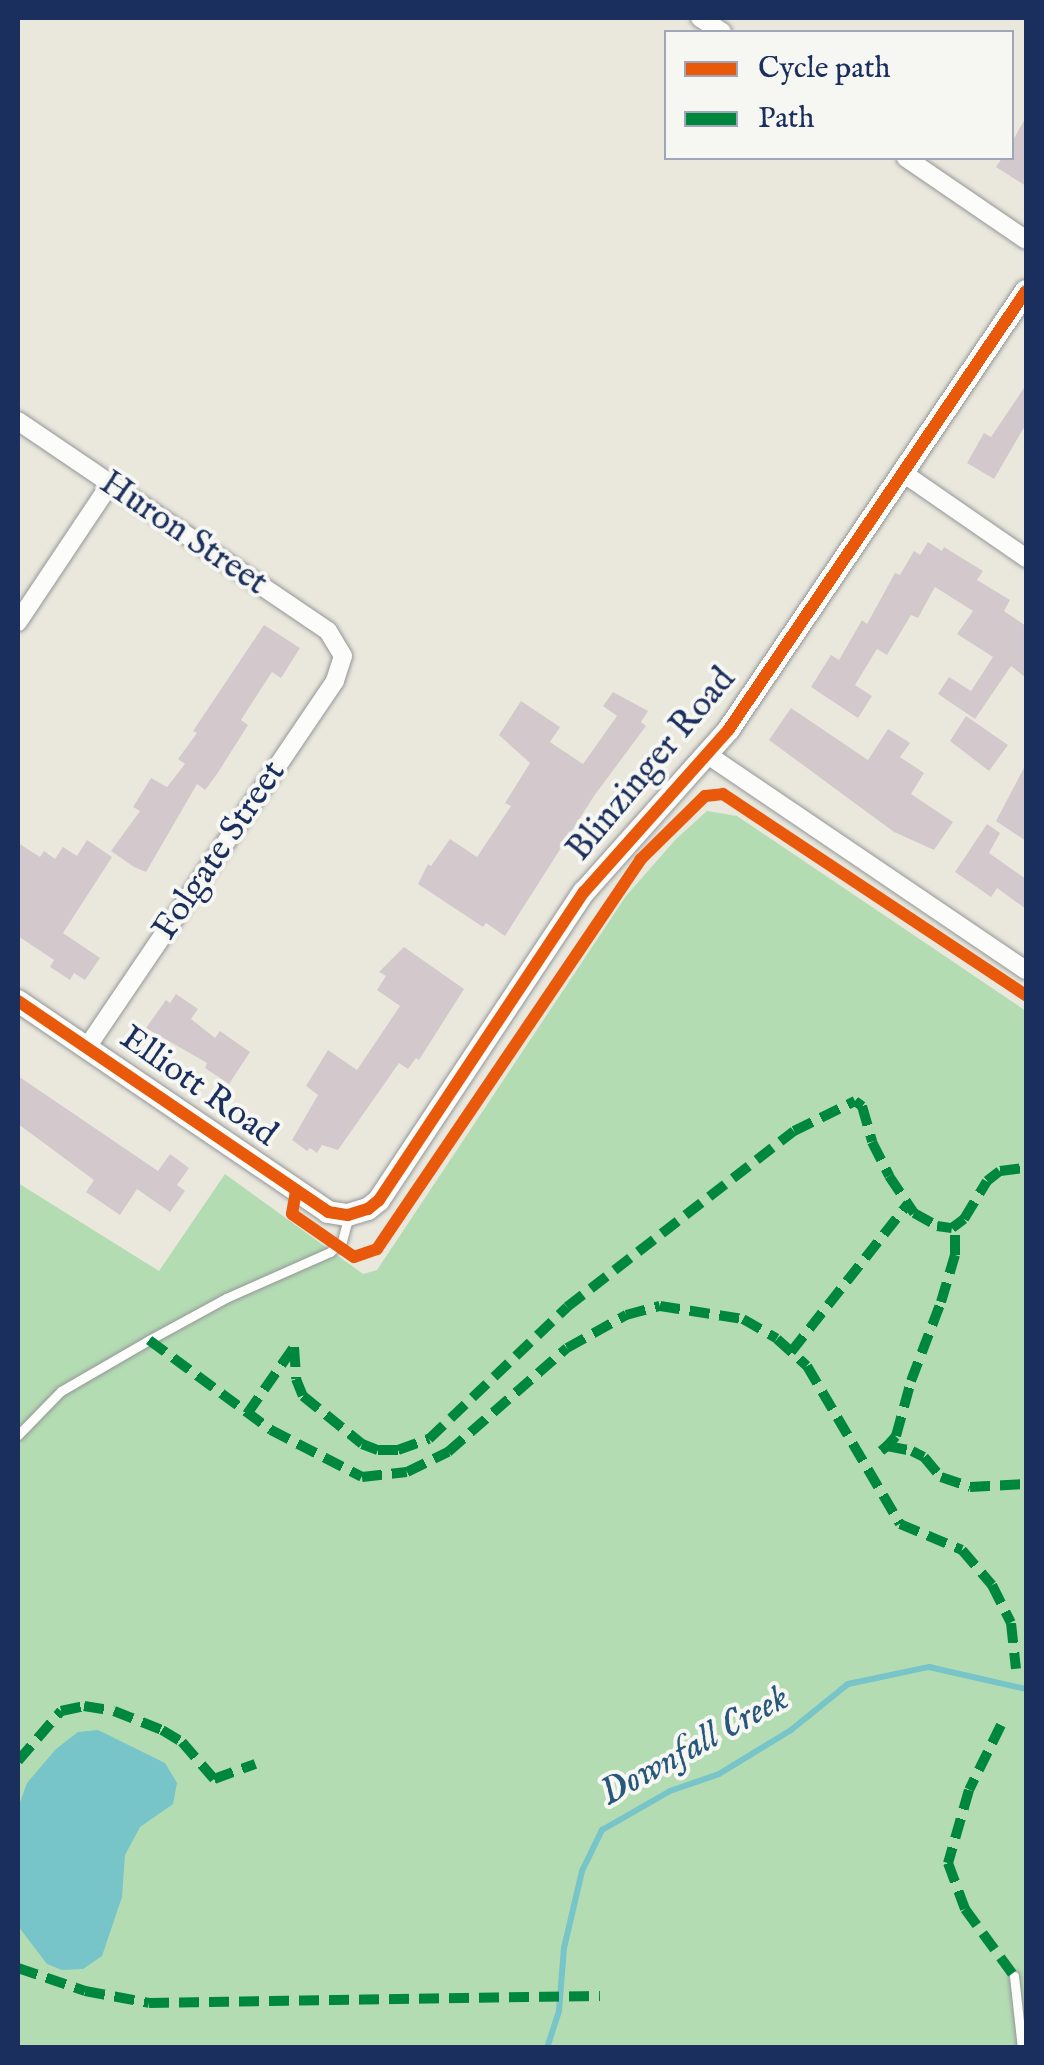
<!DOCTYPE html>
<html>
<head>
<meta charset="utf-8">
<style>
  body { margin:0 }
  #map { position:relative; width:1044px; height:2065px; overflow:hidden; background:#eae8dd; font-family:"IM FELL English",serif }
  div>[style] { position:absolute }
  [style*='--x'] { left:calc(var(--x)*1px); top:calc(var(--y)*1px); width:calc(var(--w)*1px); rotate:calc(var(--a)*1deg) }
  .green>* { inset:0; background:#b4dcb3 }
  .water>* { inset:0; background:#77c4c9 }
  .stream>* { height:6px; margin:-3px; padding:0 3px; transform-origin:3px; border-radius:3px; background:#77c4c9 }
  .building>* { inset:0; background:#d3c9cd }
  .roads { filter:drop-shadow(0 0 2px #939698) drop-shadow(0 0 2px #939698) }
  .service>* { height:9px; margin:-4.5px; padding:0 4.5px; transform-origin:4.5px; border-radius:4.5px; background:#fcfcfa }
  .minor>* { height:18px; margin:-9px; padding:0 9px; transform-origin:9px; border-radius:9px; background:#fcfcfa }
  .tertiary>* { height:22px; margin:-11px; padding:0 11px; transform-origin:11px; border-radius:11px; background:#fcfcfa }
  .quiet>* { height:10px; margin-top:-5px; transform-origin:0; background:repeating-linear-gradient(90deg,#00873e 0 20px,transparent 0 30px) }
  .cycleway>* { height:12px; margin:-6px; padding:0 6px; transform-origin:6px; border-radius:6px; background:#e8590c }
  span { translate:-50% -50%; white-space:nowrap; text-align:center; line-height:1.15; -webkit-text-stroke:8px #f6f6f2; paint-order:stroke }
  .street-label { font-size:35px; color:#1b2f5e }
  .water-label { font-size:38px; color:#28577c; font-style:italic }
  .frame { position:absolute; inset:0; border:20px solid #1b2f5e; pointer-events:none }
  .legend { position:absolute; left:664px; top:30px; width:350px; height:130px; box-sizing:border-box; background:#f6f6f2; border:2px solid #9ea6b7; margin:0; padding:12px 18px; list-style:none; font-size:30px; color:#1b2f5e }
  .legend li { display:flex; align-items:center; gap:20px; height:50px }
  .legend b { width:50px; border:2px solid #9ea6b7 }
</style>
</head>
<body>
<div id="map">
  <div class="green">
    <i style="clip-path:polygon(707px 811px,737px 816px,1026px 1011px,1026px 2047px,18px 2047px,18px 1183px,159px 1271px,225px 1174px,363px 1274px,377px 1270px,626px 896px,676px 839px)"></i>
  </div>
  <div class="water">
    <i style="clip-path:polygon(98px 1730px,165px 1763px,177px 1783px,173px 1804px,140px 1827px,125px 1855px,122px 1897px,102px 1956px,83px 1969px,62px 1970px,47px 1964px,18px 1926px,18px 1808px,27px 1783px,56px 1749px,78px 1732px)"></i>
  </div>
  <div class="stream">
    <i style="--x:547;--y:2048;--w:39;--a:-72"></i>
    <i style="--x:559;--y:2011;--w:63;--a:-85.5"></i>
    <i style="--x:564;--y:1948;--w:79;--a:-76.8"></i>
    <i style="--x:582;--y:1871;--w:46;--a:-64"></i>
    <i style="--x:602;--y:1830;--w:78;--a:-29.8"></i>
    <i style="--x:670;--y:1791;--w:52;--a:-19.1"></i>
    <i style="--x:719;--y:1774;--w:84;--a:-31.4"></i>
    <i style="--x:791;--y:1730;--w:73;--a:-38.9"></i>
    <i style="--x:848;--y:1684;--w:83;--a:-11.9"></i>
    <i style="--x:929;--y:1667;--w:99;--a:12.8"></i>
  </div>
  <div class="building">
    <i style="clip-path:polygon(1026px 117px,1026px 186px,996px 167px,1002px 158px,1012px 158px,1012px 142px)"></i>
    <i style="clip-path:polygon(1026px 385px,1026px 424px,994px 479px,967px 463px,984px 433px,991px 437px)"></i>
    <i style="clip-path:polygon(928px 542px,942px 551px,944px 547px,983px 571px,977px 580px,1010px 600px,1004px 611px,1026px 626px,1026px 678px,1011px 666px,975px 719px,938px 694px,949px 677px,971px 691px,993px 657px,957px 634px,973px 611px,935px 587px,918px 618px,911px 615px,887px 655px,877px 649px,855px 685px,872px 696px,858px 718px,811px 687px,831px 655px,839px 660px,862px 620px,867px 624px,895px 573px,900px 575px,914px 551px,920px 555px)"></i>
    <i style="clip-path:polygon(264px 625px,300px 648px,281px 678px,272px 672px,241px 720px,248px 725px,217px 774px,205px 790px,197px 784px,146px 872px,134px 867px,111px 851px,140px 811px,133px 807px,151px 778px,167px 787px,185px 764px,178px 759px,197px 733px,193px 731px)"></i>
    <i style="clip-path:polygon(613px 692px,648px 711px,641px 722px,646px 726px,594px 796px,505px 936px,486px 923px,483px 927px,418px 884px,428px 864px,431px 866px,450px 839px,477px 857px,511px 806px,505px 803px,530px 763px,499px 735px,521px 701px,560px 727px,550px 742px,583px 764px,617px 716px,603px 706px)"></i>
    <i style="clip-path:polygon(791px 708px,868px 760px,888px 729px,910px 743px,900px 757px,924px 773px,911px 794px,953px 822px,934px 850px,894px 832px,769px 740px)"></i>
    <i style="clip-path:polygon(966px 716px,1008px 745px,989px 771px,950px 741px)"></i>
    <i style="clip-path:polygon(1026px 764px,1026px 841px,996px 821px)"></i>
    <i style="clip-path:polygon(987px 824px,1000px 833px,989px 853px,1026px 879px,1026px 909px,997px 888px,991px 897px,955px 872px)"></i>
    <i style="clip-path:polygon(87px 840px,112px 857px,63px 933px,100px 958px,85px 980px,74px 973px,70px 980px,50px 967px,54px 960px,18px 936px,18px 843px,40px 857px,44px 851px,55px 859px,63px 847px,77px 856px)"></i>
    <i style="clip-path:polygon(404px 947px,464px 989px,419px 1060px,416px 1058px,408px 1069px,399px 1063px,338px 1150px,322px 1145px,317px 1153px,310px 1148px,307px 1151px,292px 1140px,318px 1095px,306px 1086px,328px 1050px,357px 1070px,400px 1006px,377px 990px,386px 976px,379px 972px)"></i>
    <i style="clip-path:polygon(176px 994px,198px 1009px,191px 1019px,215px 1038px,220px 1031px,250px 1052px,229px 1084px,205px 1068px,207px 1063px,146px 1028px,166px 1000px,170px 1003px)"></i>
    <i style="clip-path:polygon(18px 1076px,158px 1171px,170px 1154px,189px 1168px,177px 1185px,185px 1191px,170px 1212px,137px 1189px,120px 1215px,86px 1192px,94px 1180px,18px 1124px)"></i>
  </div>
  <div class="roads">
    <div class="service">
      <i style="--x:18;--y:1435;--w:62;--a:-45.7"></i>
      <i style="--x:61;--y:1391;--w:102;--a:-30.1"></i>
      <i style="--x:149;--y:1340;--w:88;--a:-28.6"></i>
      <i style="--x:226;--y:1298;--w:114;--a:-23.9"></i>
      <i style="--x:330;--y:1252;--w:16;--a:-43"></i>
      <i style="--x:342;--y:1241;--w:24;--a:-75"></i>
      <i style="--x:1014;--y:1976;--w:72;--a:83.7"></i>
    </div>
    <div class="minor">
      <i style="--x:700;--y:18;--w:26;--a:32"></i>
      <i style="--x:906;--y:158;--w:145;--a:34.3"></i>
      <i style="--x:18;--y:421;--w:374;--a:34.1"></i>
      <i style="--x:328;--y:631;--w:29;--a:59"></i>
      <i style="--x:343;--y:656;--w:26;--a:108"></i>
      <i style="--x:335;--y:681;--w:442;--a:124.1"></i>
      <i style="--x:903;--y:473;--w:150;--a:34.6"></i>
      <i style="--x:18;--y:622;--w:166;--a:-56.3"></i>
      <i style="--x:708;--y:755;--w:384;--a:34.1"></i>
    </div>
    <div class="tertiary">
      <i style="--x:18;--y:1001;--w:375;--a:34.2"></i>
      <i style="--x:328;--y:1212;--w:20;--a:9"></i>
      <i style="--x:348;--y:1215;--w:21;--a:-17"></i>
      <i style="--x:368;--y:1209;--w:14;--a:-39"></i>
      <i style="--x:379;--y:1200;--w:370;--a:-56.4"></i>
      <i style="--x:584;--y:892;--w:218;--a:-48.3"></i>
      <i style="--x:729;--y:729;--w:529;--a:-55.86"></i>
    </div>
  </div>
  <div class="quiet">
    <i style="--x:149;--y:1340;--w:152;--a:36.4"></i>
    <i style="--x:271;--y:1430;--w:102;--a:27.3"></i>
    <i style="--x:362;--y:1477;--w:45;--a:-6.3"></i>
    <i style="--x:407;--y:1472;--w:46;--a:-26"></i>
    <i style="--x:448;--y:1452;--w:158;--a:-41.2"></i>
    <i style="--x:567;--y:1348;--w:68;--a:-29.2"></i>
    <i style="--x:626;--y:1315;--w:35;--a:-15"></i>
    <i style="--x:660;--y:1306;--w:84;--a:8.9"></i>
    <i style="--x:743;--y:1319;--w:39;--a:30"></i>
    <i style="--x:777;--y:1339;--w:40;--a:42"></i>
    <i style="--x:807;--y:1366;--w:183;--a:59.5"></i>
    <i style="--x:900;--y:1524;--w:67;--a:22.8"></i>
    <i style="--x:962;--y:1550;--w:46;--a:49.4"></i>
    <i style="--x:992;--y:1585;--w:42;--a:63.4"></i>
    <i style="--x:1011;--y:1623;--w:46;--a:83.8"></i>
    <i style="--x:791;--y:1352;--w:189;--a:-51.7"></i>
    <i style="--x:247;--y:1414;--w:82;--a:-55"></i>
    <i style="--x:294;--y:1347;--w:32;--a:86"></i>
    <i style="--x:296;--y:1379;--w:18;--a:68"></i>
    <i style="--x:303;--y:1396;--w:76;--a:39.1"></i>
    <i style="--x:362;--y:1444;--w:17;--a:21"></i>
    <i style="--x:378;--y:1450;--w:20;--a:0"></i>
    <i style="--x:398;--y:1450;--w:33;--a:-20"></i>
    <i style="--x:429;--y:1439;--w:191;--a:-43.7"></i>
    <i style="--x:567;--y:1307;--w:287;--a:-37.8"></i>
    <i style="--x:794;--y:1131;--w:68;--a:-26.2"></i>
    <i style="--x:855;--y:1101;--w:9;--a:36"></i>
    <i style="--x:862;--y:1106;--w:37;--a:74"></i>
    <i style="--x:872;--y:1142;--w:38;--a:63"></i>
    <i style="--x:889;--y:1176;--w:45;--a:56"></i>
    <i style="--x:914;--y:1213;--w:26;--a:29"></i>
    <i style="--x:937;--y:1226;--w:15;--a:8"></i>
    <i style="--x:952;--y:1228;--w:15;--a:-37"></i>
    <i style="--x:964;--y:1219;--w:44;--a:-58.8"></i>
    <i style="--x:987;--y:1181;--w:16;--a:-38"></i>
    <i style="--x:1000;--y:1171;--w:26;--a:-7"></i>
    <i style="--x:887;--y:1446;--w:13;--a:-48"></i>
    <i style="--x:896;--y:1436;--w:57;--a:-74.7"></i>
    <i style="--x:911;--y:1381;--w:85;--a:-69.2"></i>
    <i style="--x:941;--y:1302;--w:49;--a:-73.4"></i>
    <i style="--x:955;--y:1255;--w:30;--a:-90"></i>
    <i style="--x:881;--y:1451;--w:8;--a:-40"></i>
    <i style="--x:887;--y:1446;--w:25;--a:11"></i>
    <i style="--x:912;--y:1451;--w:13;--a:27"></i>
    <i style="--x:924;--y:1457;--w:26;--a:50"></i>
    <i style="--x:941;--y:1477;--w:31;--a:19"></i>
    <i style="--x:970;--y:1487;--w:56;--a:-3.1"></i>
    <i style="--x:1001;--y:1725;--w:72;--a:116.2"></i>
    <i style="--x:969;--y:1790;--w:76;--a:106"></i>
    <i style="--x:948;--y:1863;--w:49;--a:69.7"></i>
    <i style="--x:965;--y:1909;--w:83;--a:53.8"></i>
    <i style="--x:18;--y:1761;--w:66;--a:-49.3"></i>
    <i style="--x:61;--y:1711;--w:24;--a:-12"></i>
    <i style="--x:84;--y:1706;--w:30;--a:9"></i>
    <i style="--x:114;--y:1711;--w:52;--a:21.6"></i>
    <i style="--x:162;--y:1730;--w:23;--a:31"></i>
    <i style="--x:182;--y:1742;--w:49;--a:49.1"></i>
    <i style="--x:214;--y:1779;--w:44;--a:-20.1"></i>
    <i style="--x:18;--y:1968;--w:71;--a:18.9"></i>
    <i style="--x:85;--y:1991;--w:65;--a:10.6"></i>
    <i style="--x:149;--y:2003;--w:451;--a:-0.9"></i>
  </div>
  <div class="cycleway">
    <i style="--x:18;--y:1001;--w:375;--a:34.2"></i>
    <i style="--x:328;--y:1212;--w:20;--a:9"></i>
    <i style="--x:348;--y:1215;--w:21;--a:-17"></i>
    <i style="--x:368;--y:1209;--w:14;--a:-39"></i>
    <i style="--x:379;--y:1200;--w:370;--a:-56.4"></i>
    <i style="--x:584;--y:892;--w:218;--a:-48.3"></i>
    <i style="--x:729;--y:729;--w:529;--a:-55.86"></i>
    <i style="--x:296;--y:1191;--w:23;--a:100"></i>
    <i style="--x:292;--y:1214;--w:75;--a:34.7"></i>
    <i style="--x:354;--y:1257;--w:24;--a:-19"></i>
    <i style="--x:377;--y:1249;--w:470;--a:-55.9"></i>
    <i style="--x:640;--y:860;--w:91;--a:-44.6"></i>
    <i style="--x:705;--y:796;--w:18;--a:-6"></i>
    <i style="--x:723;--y:794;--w:364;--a:33.6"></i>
  </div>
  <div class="street-label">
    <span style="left:183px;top:534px;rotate:34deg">Huron Street</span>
    <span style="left:652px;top:765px;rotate:-50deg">Blinzinger Road</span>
    <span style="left:220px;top:851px;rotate:-56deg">Folgate Street</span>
    <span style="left:198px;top:1087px;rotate:35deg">Elliott Road</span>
  </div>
  <div class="water-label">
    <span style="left:695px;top:1747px;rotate:-29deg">Downfall Creek</span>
  </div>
  <div class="frame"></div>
  <ul class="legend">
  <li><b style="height:12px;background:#e8590c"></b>Cycle path</li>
  <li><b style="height:12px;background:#00873e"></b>Path</li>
  </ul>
</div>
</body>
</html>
